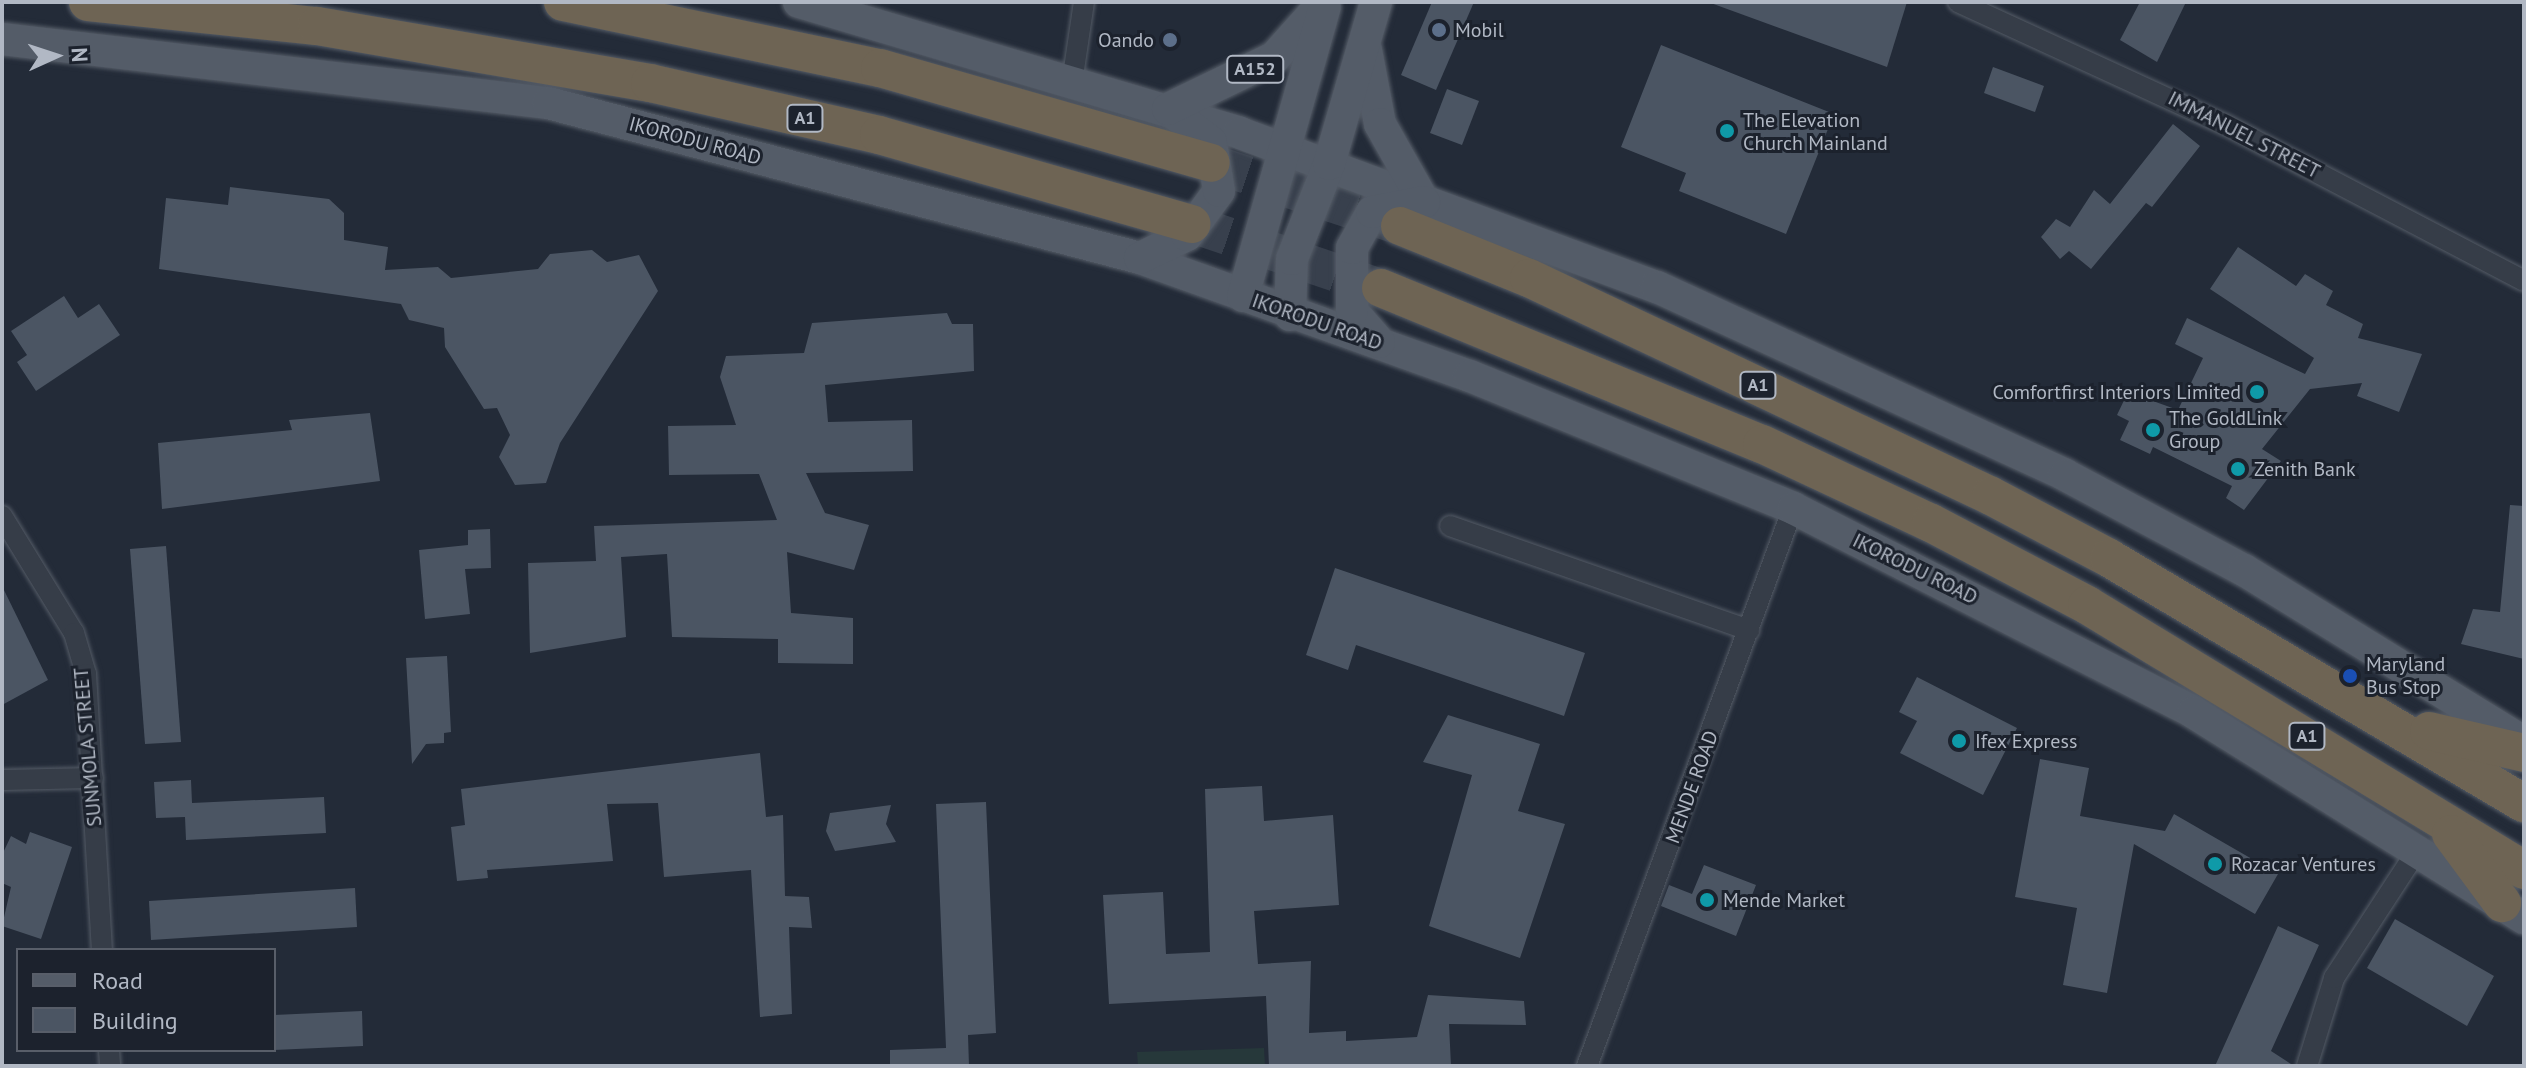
<!DOCTYPE html>
<html>
<head>
<meta charset="utf-8">
<style>
  body { margin:0 }
  #map { position:relative; width:2526px; height:1068px; overflow:hidden; background:#232b38; font-family:"PT Sans",sans-serif }
  div>[style] { position:absolute }
  [style*='--x'] { left:calc(var(--x)*1px); top:calc(var(--y)*1px); width:calc(var(--w)*1px); rotate:calc(var(--a)*1deg) }
  .green>* { inset:0; background:#26383a }
  .building>* { inset:0; background:#4b5563 }
  .highway-tunnel>* { height:38px; margin-top:-19px; transform-origin:0; background:repeating-linear-gradient(90deg,#38404d 0 38px,transparent 0 57px) }
  .roads { filter:drop-shadow(0 0 2px #545b66) drop-shadow(0 0 2px #545b66) }
  .street>* { height:20px; margin:-10px; padding:0 10px; transform-origin:10px; border-radius:10px; background:#363d48 }
  .primary>* { height:32px; margin:-16px; padding:0 16px; transform-origin:16px; border-radius:16px; background:#545c68 }
  .highway>* { height:38px; margin:-19px; padding:0 19px; transform-origin:19px; border-radius:19px; background:#6e6454 }
  .dots>* { width:22px; height:22px; translate:-50% -50%; box-sizing:border-box; border:4px solid #1c222d; border-radius:50% }
  span { translate:-50% -50%; white-space:nowrap; text-align:center; line-height:1.15; -webkit-text-stroke:6px #1c222d; paint-order:stroke }
  .shield-label span { padding:2px 6px; background:#1c222d; border:2px solid; border-radius:6px; -webkit-text-stroke-width:0 }
  .shield-label { font-size:18px; color:#b1b8c4; font-weight:700 }
  .poi-label { font-size:20px; color:#b1b8c4 }
  .left { translate:0 -50%; text-align:left }
  .right { translate:-100% -50%; text-align:right }
  .street-label { font-size:20px; color:#b1b8c4 }
  .frame { position:absolute; inset:0; border:4px solid #b1b8c4; pointer-events:none }
  .legend { position:absolute; left:16px; top:948px; width:260px; height:104px; box-sizing:border-box; background:#1c222d; border:2px solid #585e69; margin:0; padding:10px 14px; list-style:none; font-size:24px; color:#b1b8c4 }
  .legend li { display:flex; align-items:center; gap:16px; height:40px }
  .legend b { width:40px; border:2px solid #585e69 }
  .north { position:absolute; left:16px; top:16px; width:80px; height:80px; -webkit-text-stroke:6px #1c222d; paint-order:stroke; rotate:87deg; font-size:22px; font-weight:700; line-height:32px; text-align:center; color:#b1b8c4 }
  .north::after { content:''; display:block; margin:auto; width:28px; height:36px; background:#b1b8c4; clip-path:polygon(50% 0,100% 100%,50% 72%,0 100%) }
</style>
</head>
<body>
<div id="map">
  <div class="green">
    <i style="clip-path:polygon(1264px 1048px,1265px 1066px,1138px 1066px,1137px 1052px)"></i>
  </div>
  <div class="building">
    <i style="clip-path:polygon(1432px 2px,1474px 2px,1436px 90px,1401px 75px)"></i>
    <i style="clip-path:polygon(1708px 2px,1907px 2px,1887px 67px)"></i>
    <i style="clip-path:polygon(2140px 2px,2186px 2px,2157px 62px,2120px 40px)"></i>
    <i style="clip-path:polygon(1661px 45px,1834px 114px,1786px 234px,1679px 191px,1686px 173px,1621px 147px)"></i>
    <i style="clip-path:polygon(1993px 67px,2044px 86px,2035px 112px,1984px 93px)"></i>
    <i style="clip-path:polygon(1447px 89px,1479px 101px,1462px 145px,1430px 133px)"></i>
    <i style="clip-path:polygon(2173px 124px,2200px 146px,2152px 207px,2146px 203px,2091px 269px,2069px 251px,2060px 259px,2041px 237px,2056px 219px,2070px 227px,2094px 190px,2110px 204px)"></i>
    <i style="clip-path:polygon(230px 187px,329px 199px,344px 213px,344px 240px,388px 247px,385px 270px,438px 267px,451px 278px,538px 269px,550px 254px,592px 250px,607px 262px,639px 255px,658px 291px,560px 443px,546px 483px,515px 485px,499px 457px,510px 435px,497px 408px,484px 409px,445px 347px,444px 328px,409px 320px,401px 304px,159px 269px,166px 198px,228px 205px)"></i>
    <i style="clip-path:polygon(2238px 247px,2296px 286px,2305px 274px,2333px 291px,2326px 305px,2363px 324px,2358px 338px,2422px 354px,2399px 412px,2357px 396px,2362px 383px,2310px 389px,2262px 449px,2281px 461px,2244px 510px,2226px 498px,2232px 486px,2153px 447px,2150px 454px,2120px 440px,2129px 421px,2117px 415px,2128px 392px,2178px 410px,2203px 358px,2175px 344px,2187px 318px,2305px 374px,2314px 358px,2210px 289px)"></i>
    <i style="clip-path:polygon(64px 296px,78px 318px,99px 304px,120px 335px,36px 391px,17px 362px,27px 355px,11px 331px)"></i>
    <i style="clip-path:polygon(947px 313px,952px 324px,973px 324px,974px 371px,825px 385px,828px 422px,912px 420px,913px 471px,806px 473px,825px 513px,869px 525px,854px 570px,787px 552px,791px 613px,853px 618px,853px 664px,778px 663px,778px 639px,672px 637px,667px 554px,621px 557px,626px 637px,530px 653px,528px 563px,596px 561px,594px 526px,777px 520px,759px 474px,669px 475px,668px 426px,736px 425px,720px 377px,726px 356px,804px 353px,812px 323px)"></i>
    <i style="clip-path:polygon(370px 413px,380px 481px,162px 509px,158px 443px,292px 430px,289px 420px)"></i>
    <i style="clip-path:polygon(2510px 505px,2524px 506px,2524px 659px,2461px 644px,2473px 609px,2500px 612px)"></i>
    <i style="clip-path:polygon(490px 529px,491px 568px,465px 569px,470px 614px,425px 619px,419px 550px,468px 545px,468px 530px)"></i>
    <i style="clip-path:polygon(166px 546px,181px 742px,145px 744px,130px 549px)"></i>
    <i style="clip-path:polygon(1335px 568px,1585px 653px,1564px 716px,1356px 645px,1348px 670px,1306px 655px)"></i>
    <i style="clip-path:polygon(2px 586px,48px 680px,2px 705px)"></i>
    <i style="clip-path:polygon(447px 656px,451px 732px,444px 733px,444px 743px,426px 744px,412px 764px,406px 658px)"></i>
    <i style="clip-path:polygon(1917px 677px,2017px 728px,1983px 795px,1900px 753px,1917px 721px,1899px 712px)"></i>
    <i style="clip-path:polygon(1448px 715px,1540px 744px,1518px 811px,1565px 824px,1520px 958px,1429px 926px,1472px 775px,1423px 762px)"></i>
    <i style="clip-path:polygon(760px 753px,766px 817px,783px 815px,785px 896px,809px 897px,812px 928px,789px 927px,792px 1014px,760px 1017px,751px 870px,664px 877px,658px 803px,607px 804px,613px 861px,487px 870px,488px 878px,457px 881px,451px 827px,465px 825px,461px 789px)"></i>
    <i style="clip-path:polygon(2040px 759px,2089px 768px,2080px 816px,2165px 831px,2174px 814px,2278px 874px,2255px 914px,2134px 844px,2107px 993px,2063px 985px,2077px 908px,2015px 897px)"></i>
    <i style="clip-path:polygon(191px 780px,192px 803px,324px 797px,326px 833px,186px 840px,185px 817px,156px 818px,154px 782px)"></i>
    <i style="clip-path:polygon(1262px 786px,1264px 821px,1333px 815px,1339px 905px,1254px 911px,1258px 964px,1311px 961px,1309px 1033px,1346px 1031px,1346px 1041px,1417px 1037px,1428px 995px,1524px 1001px,1526px 1025px,1449px 1024px,1451px 1066px,1269px 1066px,1266px 996px,1109px 1004px,1103px 895px,1163px 892px,1166px 954px,1210px 952px,1205px 789px)"></i>
    <i style="clip-path:polygon(986px 802px,996px 1033px,968px 1035px,969px 1066px,890px 1066px,890px 1050px,946px 1048px,936px 804px)"></i>
    <i style="clip-path:polygon(891px 805px,886px 824px,896px 842px,835px 851px,826px 831px,830px 813px)"></i>
    <i style="clip-path:polygon(30px 832px,72px 847px,41px 939px,2px 926px,11px 887px,2px 883px,2px 855px,11px 836px,26px 844px)"></i>
    <i style="clip-path:polygon(1704px 865px,1756px 885px,1736px 936px,1661px 906px,1669px 885px,1692px 894px)"></i>
    <i style="clip-path:polygon(355px 888px,357px 927px,151px 940px,149px 901px)"></i>
    <i style="clip-path:polygon(2395px 919px,2494px 976px,2467px 1026px,2367px 968px)"></i>
    <i style="clip-path:polygon(2278px 926px,2319px 945px,2271px 1051px,2294px 1066px,2215px 1066px)"></i>
    <i style="clip-path:polygon(362px 1011px,363px 1046px,274px 1050px,274px 1015px)"></i>
  </div>
  <div class="highway-tunnel">
    <i style="--x:1211;--y:163;--w:199;--a:18.4"></i>
    <i style="--x:1192;--y:224;--w:200;--a:18.7"></i>
  </div>
  <div class="roads">
    <div class="street">
      <i style="--x:1958;--y:2;--w:295;--a:24.7"></i>
      <i style="--x:2226;--y:125;--w:336;--a:27.6"></i>
      <i style="--x:1072;--y:83;--w:82;--a:-81.6"></i>
      <i style="--x:2;--y:516;--w:137;--a:58.4"></i>
      <i style="--x:74;--y:633;--w:43;--a:73.7"></i>
      <i style="--x:86;--y:674;--w:276;--a:86.7"></i>
      <i style="--x:1450;--y:526;--w:317;--a:19.2"></i>
      <i style="--x:2;--y:780;--w:91;--a:-1.3"></i>
      <i style="--x:109;--y:1050;--w:16;--a:86"></i>
      <i style="--x:1587;--y:1066;--w:595;--a:-69.74"></i>
      <i style="--x:2307;--y:1066;--w:92;--a:-72.9"></i>
      <i style="--x:2334;--y:978;--w:150;--a:-56.9"></i>
    </div>
    <div class="primary">
      <i style="--x:799;--y:2;--w:460;--a:16.5"></i>
      <i style="--x:1240;--y:133;--w:445;--a:20.3"></i>
      <i style="--x:1657;--y:287;--w:449;--a:24.7"></i>
      <i style="--x:2065;--y:475;--w:203;--a:28"></i>
      <i style="--x:2244;--y:570;--w:329;--a:31.6"></i>
      <i style="--x:2;--y:39;--w:550;--a:6.69"></i>
      <i style="--x:548;--y:103;--w:612;--a:14.67"></i>
      <i style="--x:1140;--y:258;--w:350;--a:19.7"></i>
      <i style="--x:1470;--y:376;--w:349;--a:22.2"></i>
      <i style="--x:1793;--y:508;--w:449;--a:27"></i>
      <i style="--x:2193;--y:712;--w:390;--a:31.9"></i>
      <i style="--x:1366;--y:50;--w:75;--a:79.3"></i>
      <i style="--x:1380;--y:124;--w:90;--a:60.6"></i>
      <i style="--x:1140;--y:258;--w:52;--a:-26.1"></i>
      <i style="--x:1187;--y:235;--w:54;--a:-54"></i>
      <i style="--x:1219;--y:191;--w:50;--a:-99.3"></i>
      <i style="--x:1211;--y:142;--w:54;--a:-142.5"></i>
      <i style="--x:1168;--y:109;--w:119;--a:-25.9"></i>
      <i style="--x:1275;--y:57;--w:74;--a:-48.3"></i>
      <i style="--x:1243;--y:296;--w:300;--a:-74.2"></i>
      <i style="--x:1290;--y:315;--w:56;--a:-88"></i>
      <i style="--x:1292;--y:259;--w:102;--a:-68.7"></i>
      <i style="--x:1329;--y:164;--w:169;--a:-73.8"></i>
      <i style="--x:1379;--y:342;--w:41;--a:-131.1"></i>
      <i style="--x:1352;--y:311;--w:63;--a:-90"></i>
      <i style="--x:1352;--y:248;--w:41;--a:-60.9"></i>
      <i style="--x:1372;--y:212;--w:53;--a:-10.9"></i>
    </div>
    <div class="highway">
      <i style="--x:88;--y:2;--w:230;--a:6"></i>
      <i style="--x:317;--y:26;--w:338;--a:9.7"></i>
      <i style="--x:650;--y:83;--w:235;--a:12.8"></i>
      <i style="--x:879;--y:135;--w:325;--a:15.9"></i>
      <i style="--x:563;--y:2;--w:324;--a:11.8"></i>
      <i style="--x:880;--y:68;--w:344;--a:16"></i>
      <i style="--x:1400;--y:226;--w:139;--a:22"></i>
      <i style="--x:1529;--y:278;--w:511;--a:25.26"></i>
      <i style="--x:1991;--y:496;--w:133;--a:27.7"></i>
      <i style="--x:2109;--y:558;--w:482;--a:30.6"></i>
      <i style="--x:1381;--y:288;--w:412;--a:22.3"></i>
      <i style="--x:1762;--y:444;--w:187;--a:25.1"></i>
      <i style="--x:1931;--y:523;--w:176;--a:27.7"></i>
      <i style="--x:2087;--y:605;--w:511;--a:31.23"></i>
      <i style="--x:2429;--y:731;--w:98;--a:13"></i>
      <i style="--x:2451;--y:834;--w:86;--a:53.5"></i>
    </div>
  </div>
  <div class="dots">
    <i style="left:1439px;top:30px;background:#5c6f8a"></i>
    <i style="left:1170px;top:40px;background:#5c6f8a"></i>
    <i style="left:1727px;top:131px;background:#0f9aa8"></i>
    <i style="left:2257px;top:392px;background:#0f9aa8"></i>
    <i style="left:2153px;top:430px;background:#0f9aa8"></i>
    <i style="left:2238px;top:469px;background:#0f9aa8"></i>
    <i style="left:2350px;top:676px;background:#1a4fb4"></i>
    <i style="left:1959px;top:741px;background:#0f9aa8"></i>
    <i style="left:2215px;top:864px;background:#0f9aa8"></i>
    <i style="left:1707px;top:900px;background:#0f9aa8"></i>
  </div>
  <div class="shield-label">
    <span style="left:1255px;top:69px">A152</span>
    <span style="left:805px;top:118px">A1</span>
    <span style="left:1758px;top:385px">A1</span>
    <span style="left:2307px;top:736px">A1</span>
  </div>
  <div class="poi-label">
    <span class="left" style="left:1455px;top:30px">Mobil</span>
    <span class="right" style="left:1154px;top:40px">Oando</span>
    <span class="left" style="left:1743px;top:132px">The Elevation<br>Church Mainland</span>
    <span class="right" style="left:2241px;top:392px">Comfortfirst Interiors Limited</span>
    <span class="left" style="left:2169px;top:430px">The GoldLink<br>Group</span>
    <span class="left" style="left:2254px;top:469px">Zenith Bank</span>
    <span class="left" style="left:2366px;top:676px">Maryland<br>Bus Stop</span>
    <span class="left" style="left:1975px;top:741px">Ifex Express</span>
    <span class="left" style="left:2231px;top:864px">Rozacar Ventures</span>
    <span class="left" style="left:1723px;top:900px">Mende Market</span>
  </div>
  <div class="street-label">
    <span style="left:2244px;top:135px;rotate:27deg">IMMANUEL STREET</span>
    <span style="left:695px;top:141px;rotate:15deg">IKORODU ROAD</span>
    <span style="left:1317px;top:322px;rotate:19deg">IKORODU ROAD</span>
    <span style="left:1915px;top:569px;rotate:26deg">IKORODU ROAD</span>
    <span style="left:88px;top:747px;rotate:-95deg">SUNMOLA STREET</span>
    <span style="left:1692px;top:787px;rotate:-70deg">MENDE ROAD</span>
  </div>
  <div class="frame"></div>
  <ul class="legend">
  <li><b style="height:10px;background:#545c68"></b>Road</li>
  <li><b style="height:22px;background:#4b5563"></b>Building</li>
  </ul>
  <div class="north">N</div>
</div>
</body>
</html>
